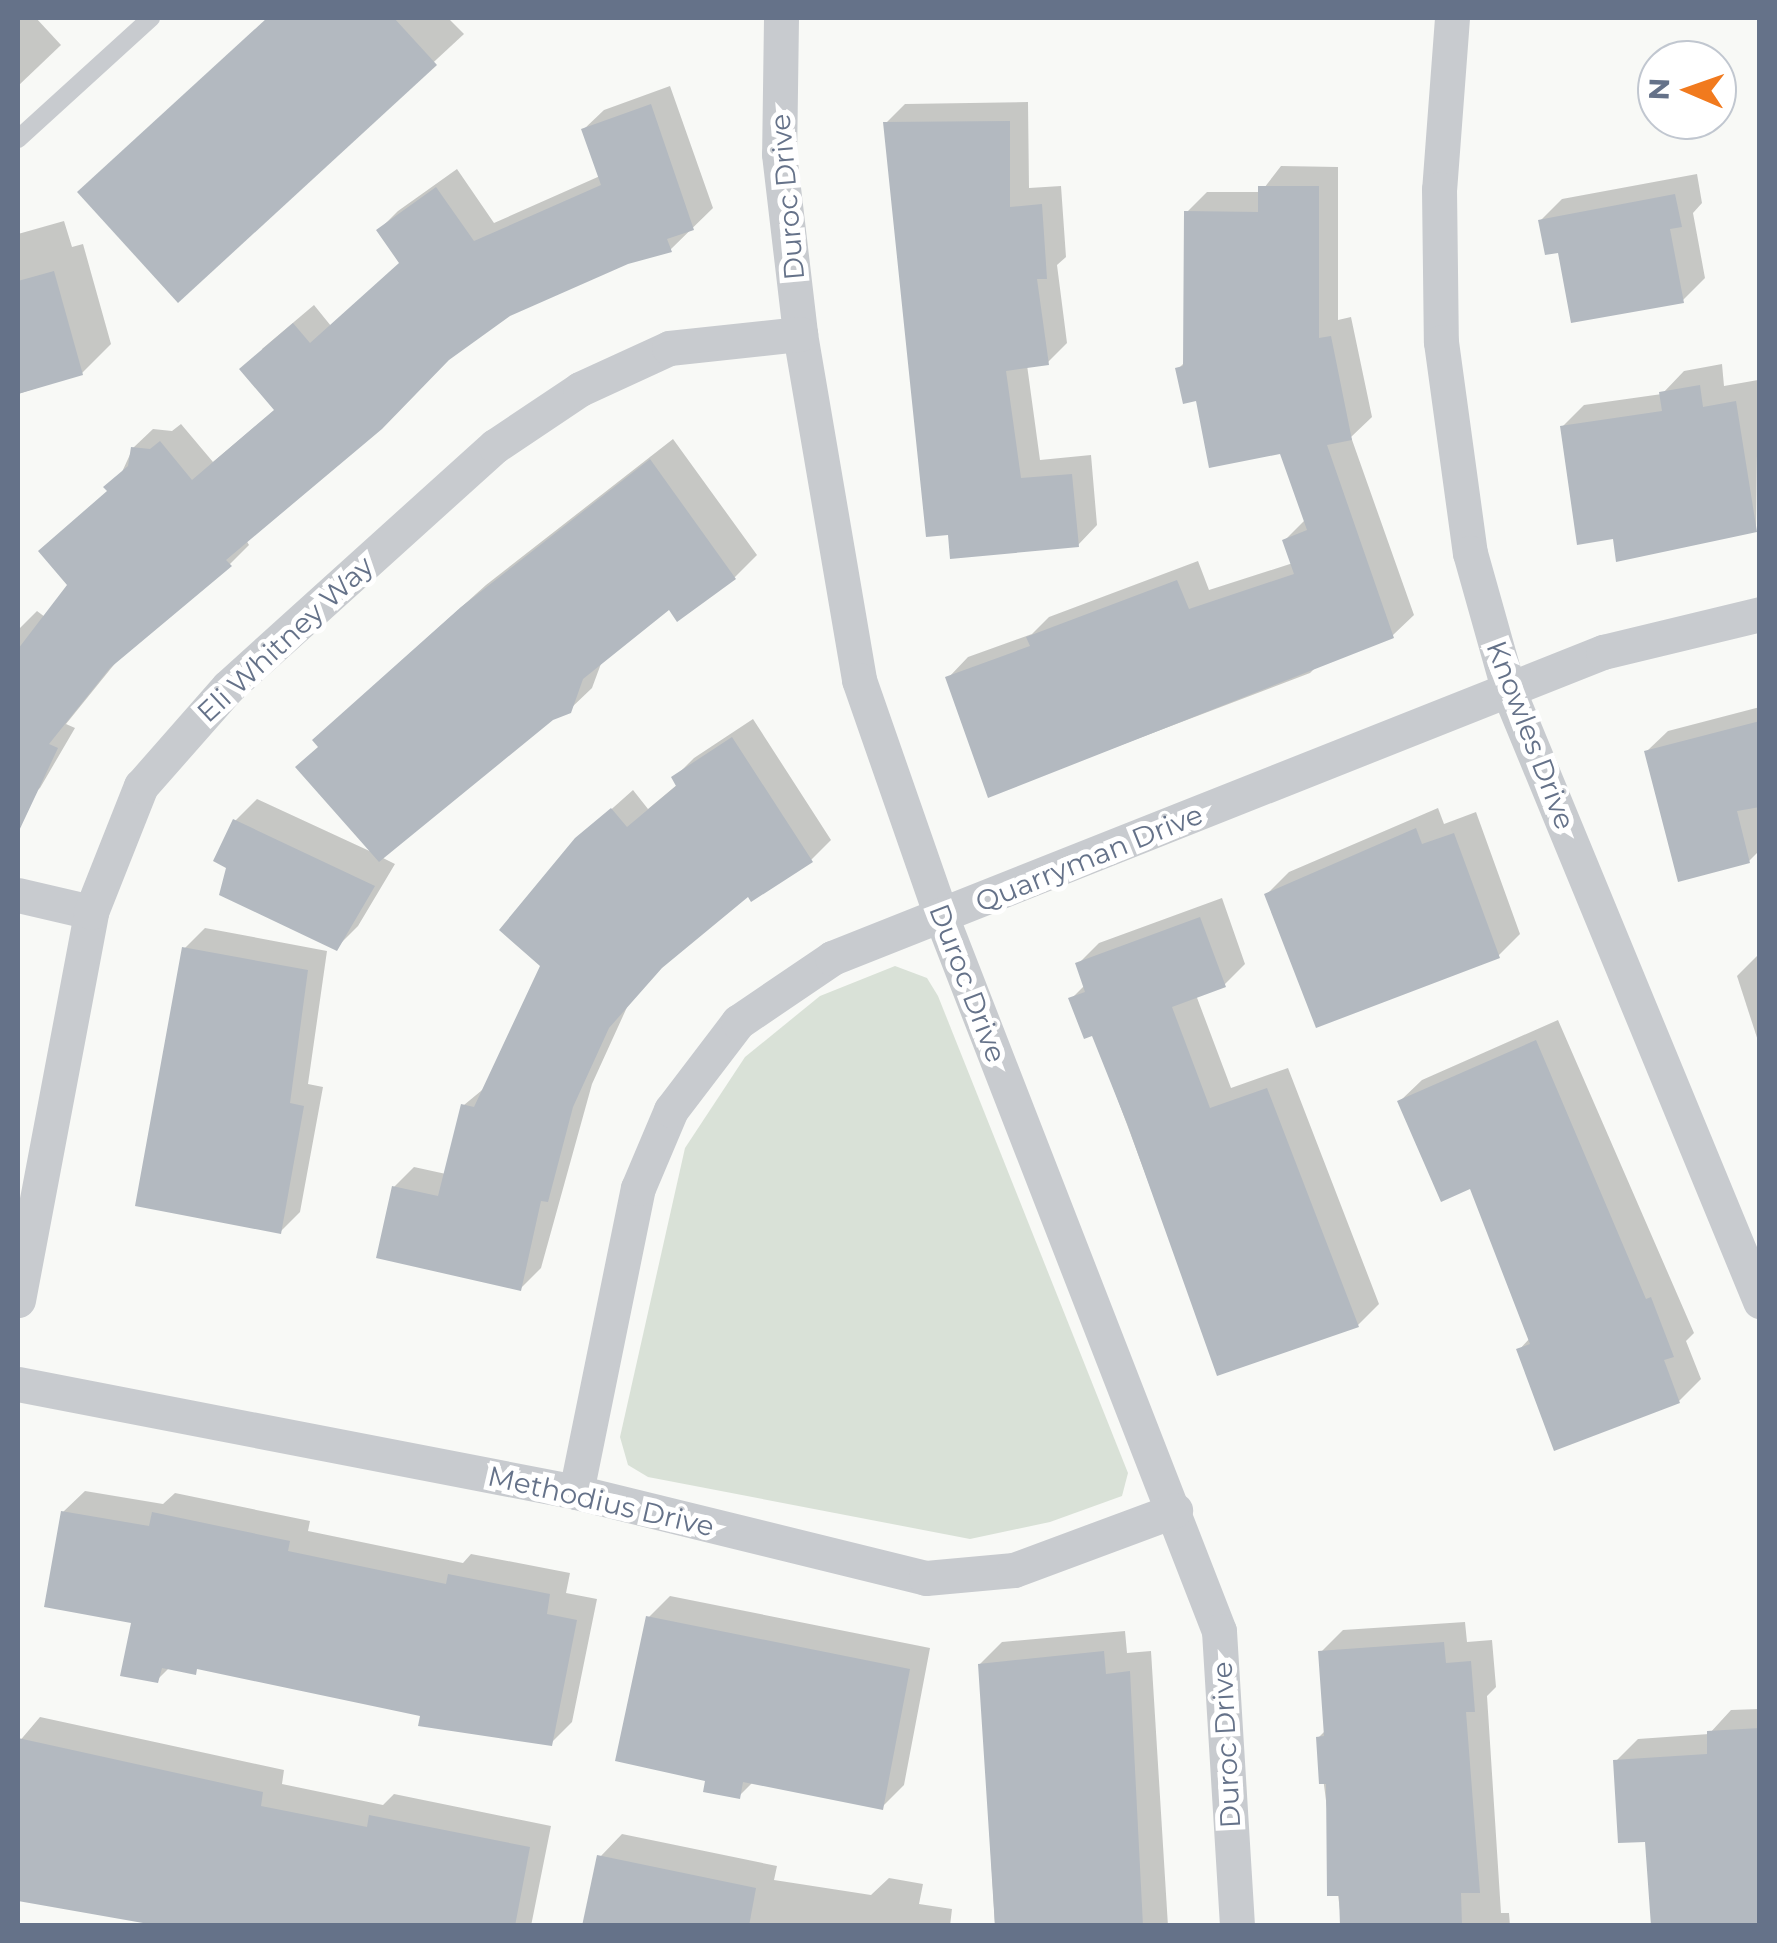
<!DOCTYPE html>
<html>
<head>
<meta charset="utf-8">
<style>
  body { margin:0 }
  #map { position:relative; width:1777px; height:1943px; overflow:hidden; background:#f8f9f6; font-family:Montserrat,sans-serif }
  div>[style] { position:absolute }
  [style*='--x'] { left:calc(var(--x)*1px); top:calc(var(--y)*1px); width:calc(var(--w)*1px); rotate:calc(var(--a)*1deg) }
  .green>* { inset:0; background:#d9e1d7 }
  .shadow>* { inset:0; background:#0003 }
  .building>* { inset:0; background:#b3b9c0 }
  .lane>* { height:18px; margin:-9px; padding:0 9px; transform-origin:9px; border-radius:9px; background:#c8cbcf }
  .street>* { height:35px; margin:-17.5px; padding:0 17.5px; transform-origin:17.5px; border-radius:17.5px; background:#c8cbcf }
  span { translate:-50% -50%; white-space:nowrap; text-align:center; line-height:1.15; -webkit-text-stroke:10px #fff; paint-order:stroke }
  .street-label { font-size:28px; color:#657289 }
  .frame { position:absolute; inset:0; border:20px solid #657289; pointer-events:none }
  .north { position:absolute; left:1637px; top:40px; width:100px; height:100px; box-sizing:border-box; background:#fff; border:2px solid #c1c7d0; border-radius:50%; rotate:272deg; font-size:28px; font-weight:700; line-height:40px; text-align:center; color:#657289 }
  .north::after { content:''; display:block; margin:auto; width:35px; height:45px; background:#f17a1e; clip-path:polygon(50% 0,100% 100%,50% 72%,0 100%) }
</style>
</head>
<body>
<div id="map">
  <div class="green">
    <i style="clip-path:polygon(895px 966px,927px 978px,938px 996px,1128px 1473px,1122px 1496px,1050px 1522px,970px 1539px,648px 1477px,628px 1465px,620px 1437px,685px 1148px,745px 1057px,820px 996px)"></i>
  </div>
  <div class="shadow">
    <i style="clip-path:polygon(18px 18px,36px 18px,61px 45px,18px 86px)"></i>
    <i style="clip-path:polygon(268px 18px,448px 18px,464px 34px,178px 299px,109px 164px)"></i>
    <i style="clip-path:polygon(670px 86px,713px 208px,670px 250px,627px 261px,509px 314px,450px 356px,246px 540px,249px 545px,230px 564px,121px 656px,66px 724px,75px 728px,40px 788px,18px 807px,18px 630px,37px 611px,45px 617px,70px 585px,133px 448px,153px 429px,172px 431px,181px 424px,213px 462px,276px 409px,262px 349px,314px 305px,331px 326px,402px 262px,379px 230px,398px 211px,457px 169px,494px 223px,600px 176px,584px 129px,604px 110px)"></i>
    <i style="clip-path:polygon(1028px 102px,1029px 188px,1061px 186px,1066px 257px,1057px 265px,1067px 343px,1048px 362px,1027px 365px,1040px 460px,1091px 455px,1097px 525px,1078px 545px,953px 557px,886px 123px,905px 104px)"></i>
    <i style="clip-path:polygon(1281px 166px,1338px 167px,1338px 320px,1351px 317px,1372px 417px,1351px 437px,1414px 615px,1393px 635px,1322px 661px,1310px 673px,990px 795px,948px 678px,968px 657px,1032px 634px,1049px 617px,1198px 561px,1209px 590px,1293px 563px,1285px 540px,1306px 519px,1282px 451px,1198px 399px,1178px 369px,1186px 361px,1187px 212px,1207px 192px,1261px 192px)"></i>
    <i style="clip-path:polygon(1697px 174px,1702px 203px,1693px 213px,1705px 278px,1683px 300px,1560px 250px,1540px 221px,1562px 199px)"></i>
    <i style="clip-path:polygon(64px 221px,72px 247px,83px 244px,111px 344px,82px 373px,18px 394px,18px 234px)"></i>
    <i style="clip-path:polygon(1722px 364px,1724px 386px,1758px 380px,1756px 530px,1562px 427px,1584px 405px,1662px 394px,1684px 371px)"></i>
    <i style="clip-path:polygon(673px 439px,757px 555px,735px 577px,669px 607px,602px 661px,592px 688px,569px 710px,552px 717px,381px 857px,395px 864px,358px 926px,336px 948px,235px 821px,257px 799px,376px 854px,320px 746px,337px 719px,486px 585px)"></i>
    <i style="clip-path:polygon(1760px 707px,1760px 850px,1749px 861px,1647px 751px,1668px 731px)"></i>
    <i style="clip-path:polygon(753px 719px,831px 840px,811px 860px,748px 893px,669px 959px,628px 1005px,592px 1084px,541px 1268px,521px 1288px,394px 1187px,414px 1167px,446px 1174px,464px 1105px,487px 1086px,543px 966px,577px 840px,633px 790px,648px 809px,678px 784px,674px 778px,694px 758px)"></i>
    <i style="clip-path:polygon(1438px 808px,1444px 824px,1476px 812px,1520px 934px,1498px 956px,1267px 894px,1289px 872px)"></i>
    <i style="clip-path:polygon(1222px 898px,1245px 964px,1224px 985px,1196px 995px,1231px 1088px,1288px 1068px,1379px 1304px,1358px 1325px,1219px 1372px,1093px 1033px,1071px 999px,1085px 985px,1078px 964px,1099px 943px)"></i>
    <i style="clip-path:polygon(205px 928px,327px 951px,308px 1084px,323px 1087px,300px 1212px,281px 1231px,185px 948px)"></i>
    <i style="clip-path:polygon(1759px 954px,1760px 954px,1760px 1047px,1737px 976px)"></i>
    <i style="clip-path:polygon(1558px 1020px,1694px 1333px,1686px 1341px,1701px 1379px,1679px 1401px,1519px 1350px,1530px 1338px,1472px 1186px,1400px 1101px,1422px 1080px)"></i>
    <i style="clip-path:polygon(85px 1491px,163px 1504px,175px 1493px,310px 1521px,308px 1531px,463px 1563px,471px 1554px,570px 1573px,566px 1593px,597px 1599px,572px 1722px,551px 1743px,200px 1667px,170px 1667px,157px 1680px,134px 1621px,63px 1512px)"></i>
    <i style="clip-path:polygon(670px 1596px,930px 1648px,904px 1785px,882px 1807px,754px 1781px,739px 1796px,708px 1779px,648px 1618px)"></i>
    <i style="clip-path:polygon(1465px 1622px,1467px 1642px,1492px 1640px,1496px 1687px,1487px 1696px,1501px 1913px,1509px 1913px,1510px 1926px,1342px 1926px,1318px 1738px,1326px 1730px,1321px 1652px,1343px 1630px)"></i>
    <i style="clip-path:polygon(1125px 1631px,1127px 1653px,1151px 1651px,1168px 1926px,995px 1926px,980px 1664px,1002px 1642px)"></i>
    <i style="clip-path:polygon(1760px 1709px,1760px 1926px,1647px 1839px,1616px 1761px,1638px 1739px,1709px 1734px,1731px 1710px)"></i>
    <i style="clip-path:polygon(40px 1717px,284px 1770px,282px 1784px,383px 1805px,394px 1794px,551px 1826px,531px 1926px,163px 1926px,18px 1898px,18px 1743px)"></i>
    <i style="clip-path:polygon(622px 1834px,777px 1866px,774px 1880px,871px 1895px,889px 1878px,923px 1884px,919px 1904px,952px 1909px,950px 1926px,584px 1926px,600px 1857px)"></i>
  </div>
  <div class="building">
    <i style="clip-path:polygon(267px 18px,394px 18px,437px 65px,178px 303px,77px 192px)"></i>
    <i style="clip-path:polygon(651px 104px,694px 230px,667px 239px,672px 252px,628px 264px,510px 316px,449px 360px,382px 429px,226px 560px,232px 566px,110px 668px,49px 744px,58px 748px,18px 833px,18px 649px,67px 585px,38px 551px,107px 491px,103px 487px,128px 466px,131px 447px,150px 449px,160px 441px,192px 480px,274px 410px,239px 369px,293px 323px,310px 343px,399px 263px,376px 230px,436px 187px,474px 241px,601px 185px,581px 129px)"></i>
    <i style="clip-path:polygon(1010px 121px,1010px 207px,1042px 204px,1047px 279px,1037px 279px,1049px 365px,1006px 371px,1021px 478px,1072px 474px,1079px 547px,950px 559px,948px 535px,926px 537px,883px 122px)"></i>
    <i style="clip-path:polygon(1258px 186px,1319px 186px,1319px 338px,1331px 336px,1352px 440px,1327px 445px,1394px 638px,988px 798px,945px 677px,1030px 646px,1026px 637px,1177px 580px,1189px 609px,1294px 574px,1282px 540px,1307px 530px,1280px 454px,1209px 468px,1196px 401px,1183px 404px,1175px 368px,1183px 366px,1184px 211px,1258px 212px)"></i>
    <i style="clip-path:polygon(1675px 194px,1682px 227px,1670px 229px,1684px 303px,1571px 323px,1558px 253px,1545px 255px,1538px 220px)"></i>
    <i style="clip-path:polygon(54px 271px,83px 375px,18px 394px,18px 281px)"></i>
    <i style="clip-path:polygon(1700px 385px,1703px 407px,1736px 401px,1757px 532px,1616px 562px,1613px 539px,1577px 545px,1560px 426px,1662px 411px,1659px 392px)"></i>
    <i style="clip-path:polygon(650px 459px,736px 579px,677px 622px,669px 610px,583px 679px,571px 713px,553px 720px,379px 862px,295px 767px,318px 747px,312px 740px,461px 607px)"></i>
    <i style="clip-path:polygon(1760px 721px,1760px 807px,1737px 811px,1750px 863px,1678px 882px,1644px 751px)"></i>
    <i style="clip-path:polygon(732px 737px,813px 862px,751px 902px,748px 897px,662px 968px,609px 1028px,573px 1107px,548px 1202px,541px 1201px,521px 1291px,376px 1258px,392px 1186px,438px 1196px,461px 1104px,474px 1107px,540px 966px,499px 930px,575px 838px,611px 808px,627px 827px,676px 786px,671px 777px)"></i>
    <i style="clip-path:polygon(233px 819px,375px 886px,337px 951px,219px 895px,226px 868px,213px 861px)"></i>
    <i style="clip-path:polygon(1416px 828px,1422px 844px,1454px 833px,1500px 958px,1316px 1028px,1264px 894px)"></i>
    <i style="clip-path:polygon(1200px 917px,1226px 987px,1172px 1007px,1210px 1108px,1267px 1088px,1359px 1327px,1217px 1376px,1128px 1126px,1092px 1036px,1084px 1039px,1068px 998px,1085px 992px,1075px 963px)"></i>
    <i style="clip-path:polygon(182px 947px,308px 970px,290px 1103px,304px 1106px,281px 1234px,135px 1206px)"></i>
    <i style="clip-path:polygon(1536px 1040px,1646px 1299px,1651px 1297px,1674px 1357px,1664px 1360px,1680px 1403px,1554px 1451px,1516px 1349px,1530px 1344px,1470px 1189px,1441px 1202px,1397px 1101px)"></i>
    <i style="clip-path:polygon(61px 1511px,149px 1526px,152px 1512px,290px 1541px,288px 1551px,446px 1584px,448px 1574px,550px 1594px,547px 1614px,577px 1620px,552px 1746px,418px 1726px,420px 1716px,197px 1669px,196px 1675px,162px 1668px,158px 1683px,120px 1676px,131px 1623px,44px 1607px)"></i>
    <i style="clip-path:polygon(646px 1616px,910px 1669px,883px 1810px,743px 1782px,740px 1799px,703px 1792px,705px 1781px,615px 1761px)"></i>
    <i style="clip-path:polygon(1444px 1642px,1446px 1663px,1471px 1661px,1475px 1712px,1466px 1712px,1480px 1893px,1461px 1893px,1462px 1926px,1340px 1926px,1339px 1896px,1327px 1896px,1326px 1784px,1319px 1784px,1316px 1737px,1324px 1736px,1318px 1651px)"></i>
    <i style="clip-path:polygon(1104px 1651px,1106px 1674px,1130px 1671px,1143px 1926px,995px 1926px,978px 1664px)"></i>
    <i style="clip-path:polygon(1760px 1728px,1760px 1926px,1651px 1926px,1645px 1842px,1618px 1843px,1613px 1760px,1707px 1754px,1707px 1731px)"></i>
    <i style="clip-path:polygon(18px 1738px,263px 1792px,261px 1806px,367px 1827px,369px 1815px,530px 1847px,515px 1926px,160px 1926px,18px 1901px)"></i>
    <i style="clip-path:polygon(597px 1855px,756px 1888px,749px 1926px,582px 1926px)"></i>
  </div>
  <div class="lane">
    <i style="--x:18;--y:139;--w:180;--a:-42.3"></i>
  </div>
  <div class="street">
    <i style="--x:781;--y:18;--w:136;--a:90.8"></i>
    <i style="--x:779;--y:154;--w:181;--a:83.3"></i>
    <i style="--x:800;--y:334;--w:351;--a:80.3"></i>
    <i style="--x:859;--y:680;--w:250;--a:70.8"></i>
    <i style="--x:941;--y:916;--w:767;--a:68.75"></i>
    <i style="--x:1219;--y:1631;--w:296;--a:86.5"></i>
    <i style="--x:1452;--y:18;--w:171;--a:94.3"></i>
    <i style="--x:1439;--y:189;--w:153;--a:89.3"></i>
    <i style="--x:1441;--y:342;--w:213;--a:82.2"></i>
    <i style="--x:1470;--y:553;--w:144;--a:74.3"></i>
    <i style="--x:1509;--y:692;--w:659;--a:67.6"></i>
    <i style="--x:18;--y:895;--w:75;--a:13.1"></i>
    <i style="--x:18;--y:1300;--w:395;--a:-79.3"></i>
    <i style="--x:91;--y:912;--w:136;--a:-68.4"></i>
    <i style="--x:141;--y:786;--w:132;--a:-48.7"></i>
    <i style="--x:228;--y:687;--w:360;--a:-42.1"></i>
    <i style="--x:495;--y:446;--w:102;--a:-33.8"></i>
    <i style="--x:580;--y:389;--w:98;--a:-24.7"></i>
    <i style="--x:669;--y:348;--w:132;--a:-6.1"></i>
    <i style="--x:18;--y:1384;--w:568;--a:10.95"></i>
    <i style="--x:576;--y:1492;--w:360;--a:13.8"></i>
    <i style="--x:926;--y:1578;--w:88;--a:-5.2"></i>
    <i style="--x:1014;--y:1570;--w:172;--a:-20.4"></i>
    <i style="--x:576;--y:1492;--w:310;--a:-78.5"></i>
    <i style="--x:638;--y:1188;--w:85;--a:-67.1"></i>
    <i style="--x:671;--y:1110;--w:111;--a:-52.7"></i>
    <i style="--x:738;--y:1022;--w:114;--a:-34.2"></i>
    <i style="--x:832;--y:958;--w:830;--a:-21.65"></i>
    <i style="--x:1603;--y:652;--w:162;--a:-13.6"></i>
  </div>
  <div class="street-label">
    <span style="left:787px;top:197px;rotate:-95deg">Duroc Drive</span>
    <span style="left:285px;top:639px;rotate:-43deg">Eli Whitney Way</span>
    <span style="left:1531px;top:735px;rotate:69deg">Knowles Drive</span>
    <span style="left:1089px;top:858px;rotate:-22deg">Quarryman Drive</span>
    <span style="left:968px;top:983px;rotate:69deg">Duroc Drive</span>
    <span style="left:601px;top:1501px;rotate:13deg">Methodius Drive</span>
    <span style="left:1226px;top:1745px;rotate:-93deg">Duroc Drive</span>
  </div>
  <div class="frame"></div>
  <div class="north">N</div>
</div>
</body>
</html>
